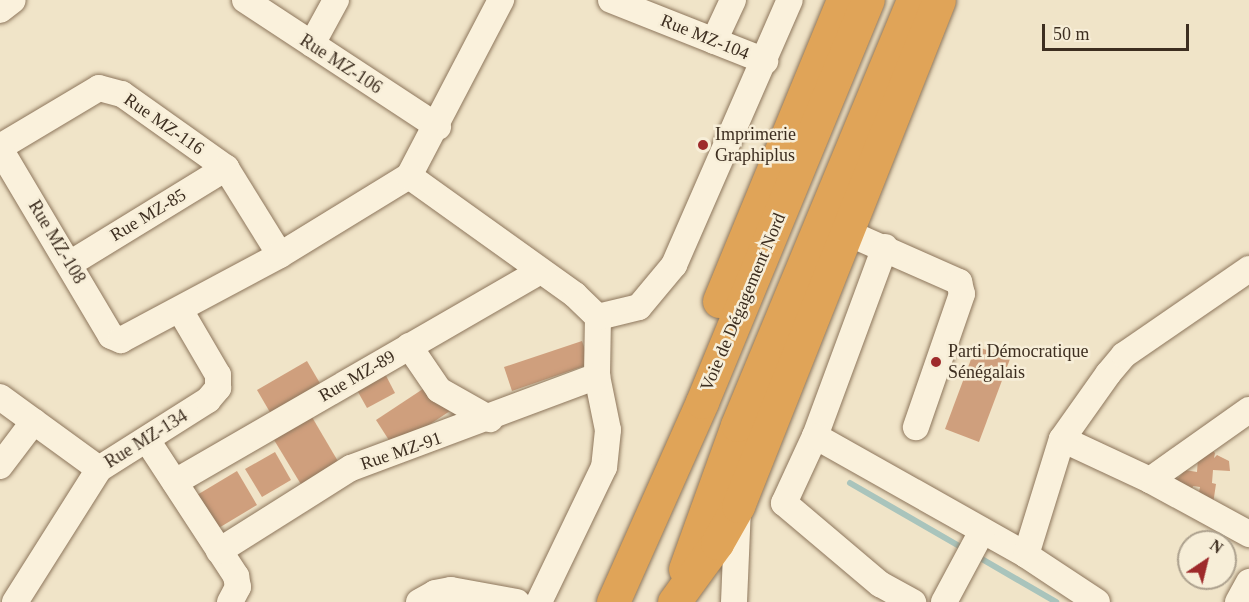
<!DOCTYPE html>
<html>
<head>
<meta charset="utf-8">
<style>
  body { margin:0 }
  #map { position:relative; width:1249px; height:602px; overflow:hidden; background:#f0e4c8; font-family:Georgia,serif }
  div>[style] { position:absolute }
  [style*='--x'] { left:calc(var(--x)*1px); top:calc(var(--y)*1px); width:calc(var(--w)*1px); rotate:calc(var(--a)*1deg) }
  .stream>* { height:6px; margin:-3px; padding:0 3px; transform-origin:3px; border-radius:3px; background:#a9c4bc }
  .building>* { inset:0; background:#cf9f7d }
  .roads { filter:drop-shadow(0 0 2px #8d765c) drop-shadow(0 0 2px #8d765c) }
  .minor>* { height:26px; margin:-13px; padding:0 13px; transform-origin:13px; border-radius:13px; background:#faf1dc }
  .highway>* { height:33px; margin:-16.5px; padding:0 16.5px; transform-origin:16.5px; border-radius:16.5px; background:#e0a458 }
  .dots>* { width:16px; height:16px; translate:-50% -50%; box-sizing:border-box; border:3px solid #f7eed8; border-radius:50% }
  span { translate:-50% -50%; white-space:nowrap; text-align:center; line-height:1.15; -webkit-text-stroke:5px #f7eed8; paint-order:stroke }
  .street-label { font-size:18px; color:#3d2e20 }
  .poi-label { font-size:18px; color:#3d2e20 }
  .left { translate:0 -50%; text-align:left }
  .north { position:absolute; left:1177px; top:530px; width:60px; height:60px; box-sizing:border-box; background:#f7eed8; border:2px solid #ada18e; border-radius:50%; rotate:35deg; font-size:16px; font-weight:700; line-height:24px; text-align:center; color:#3d2e20 }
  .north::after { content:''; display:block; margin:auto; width:21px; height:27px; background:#9e2a2b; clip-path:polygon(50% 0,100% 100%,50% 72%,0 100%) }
  .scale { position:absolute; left:1042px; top:24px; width:147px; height:27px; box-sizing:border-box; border:3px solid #3d2e20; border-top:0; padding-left:8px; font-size:18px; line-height:21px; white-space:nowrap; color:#3d2e20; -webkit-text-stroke:4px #f7eed8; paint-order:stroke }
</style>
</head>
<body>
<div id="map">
  <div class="stream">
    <i style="--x:850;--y:483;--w:134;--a:30"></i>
    <i style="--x:975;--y:555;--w:94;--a:30.1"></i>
  </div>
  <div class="building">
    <i style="clip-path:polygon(582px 341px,590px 364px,512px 391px,504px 367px)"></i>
    <i style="clip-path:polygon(976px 346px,1010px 359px,979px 442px,945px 429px)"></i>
    <i style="clip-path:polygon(307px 361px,321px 385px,271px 414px,257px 390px)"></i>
    <i style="clip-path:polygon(382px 368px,395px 393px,367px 408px,353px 383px)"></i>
    <i style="clip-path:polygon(432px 383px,450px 411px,394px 448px,376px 420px)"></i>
    <i style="clip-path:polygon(309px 412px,339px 463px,302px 486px,271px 435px)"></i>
    <i style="clip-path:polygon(1211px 449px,1215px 453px,1214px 458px,1217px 455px,1229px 461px,1230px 471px,1213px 470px,1212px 483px,1216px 484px,1213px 504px,1198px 498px,1200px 487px,1193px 486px,1191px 493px,1174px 483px,1185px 470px,1197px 472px,1198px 458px)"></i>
    <i style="clip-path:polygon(275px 452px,291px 480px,262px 497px,245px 469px)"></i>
    <i style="clip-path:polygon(237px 471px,257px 505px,217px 529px,197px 495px)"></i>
  </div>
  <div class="roads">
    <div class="minor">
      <i style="--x:245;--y:0;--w:231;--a:33.3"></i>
      <i style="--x:611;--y:0;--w:166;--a:21.6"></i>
      <i style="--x:0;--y:10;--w:16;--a:-38"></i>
      <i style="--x:714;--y:41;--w:45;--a:-65.1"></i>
      <i style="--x:312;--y:44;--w:50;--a:-61.4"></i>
      <i style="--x:0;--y:147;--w:115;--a:-30.8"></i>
      <i style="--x:99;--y:88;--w:24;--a:15"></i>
      <i style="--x:122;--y:94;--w:128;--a:35.4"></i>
      <i style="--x:226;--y:168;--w:102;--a:58.2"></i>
      <i style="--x:0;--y:149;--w:217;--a:59.3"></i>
      <i style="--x:111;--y:336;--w:11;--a:22"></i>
      <i style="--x:121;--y:340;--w:180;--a:-28.1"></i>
      <i style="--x:280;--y:255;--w:151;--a:-31.5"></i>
      <i style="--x:409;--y:176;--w:199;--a:-62.4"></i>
      <i style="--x:409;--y:176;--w:204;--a:35.6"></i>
      <i style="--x:575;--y:295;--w:32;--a:44"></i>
      <i style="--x:598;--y:317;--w:59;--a:91"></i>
      <i style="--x:597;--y:376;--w:55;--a:78.5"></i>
      <i style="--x:608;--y:430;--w:37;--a:96"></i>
      <i style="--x:604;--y:467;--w:150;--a:115.7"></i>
      <i style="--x:846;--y:232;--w:124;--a:23.9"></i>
      <i style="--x:959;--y:282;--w:12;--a:76"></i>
      <i style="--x:962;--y:294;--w:141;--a:109.1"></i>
      <i style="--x:885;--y:247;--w:202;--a:110.3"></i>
      <i style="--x:815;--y:436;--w:74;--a:114.8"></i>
      <i style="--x:784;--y:503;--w:126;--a:40.2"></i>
      <i style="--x:880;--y:584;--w:38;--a:29"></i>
      <i style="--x:71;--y:263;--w:182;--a:-31.5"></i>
      <i style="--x:598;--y:317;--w:42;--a:-13.7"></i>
      <i style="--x:639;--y:307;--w:55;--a:-50.2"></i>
      <i style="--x:674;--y:265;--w:289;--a:-66.4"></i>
      <i style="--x:409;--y:346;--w:53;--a:55.7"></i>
      <i style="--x:439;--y:390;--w:59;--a:29.6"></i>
      <i style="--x:0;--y:397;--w:122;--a:36"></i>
      <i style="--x:815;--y:436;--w:242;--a:29.4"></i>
      <i style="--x:1026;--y:555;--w:85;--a:33.5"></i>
      <i style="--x:1062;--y:439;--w:97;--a:25"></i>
      <i style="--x:1150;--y:480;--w:113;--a:28.6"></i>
      <i style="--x:147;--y:440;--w:163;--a:56.8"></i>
      <i style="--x:236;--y:576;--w:11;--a:80"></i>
      <i style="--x:238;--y:587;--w:17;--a:118"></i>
      <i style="--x:0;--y:466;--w:56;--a:-52.9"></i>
      <i style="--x:1150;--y:480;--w:121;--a:-35.3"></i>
      <i style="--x:175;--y:482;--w:420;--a:-30"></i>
      <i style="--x:219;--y:551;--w:156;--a:-32.2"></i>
      <i style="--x:351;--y:468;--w:263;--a:-20.5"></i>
      <i style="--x:1026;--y:555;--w:121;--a:-72.8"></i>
      <i style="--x:1062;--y:439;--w:80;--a:-54.7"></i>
      <i style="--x:1108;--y:374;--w:25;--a:-50"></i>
      <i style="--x:1124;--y:355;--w:152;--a:-34.5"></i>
      <i style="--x:15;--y:602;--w:157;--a:-57.7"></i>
      <i style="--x:99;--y:469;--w:129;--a:-32.3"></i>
      <i style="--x:208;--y:400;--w:16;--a:-50"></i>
      <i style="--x:218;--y:388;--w:13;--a:-90"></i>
      <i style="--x:218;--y:375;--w:75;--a:-120.3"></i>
      <i style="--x:419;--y:602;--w:18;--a:-29"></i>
      <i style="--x:435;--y:593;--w:16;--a:-11"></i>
      <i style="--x:451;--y:590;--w:67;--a:10.3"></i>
      <i style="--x:734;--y:602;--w:96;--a:-87.6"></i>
      <i style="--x:944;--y:602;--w:81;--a:-61.8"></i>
      <i style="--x:1238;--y:602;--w:23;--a:-61"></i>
    </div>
    <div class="highway">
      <i style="--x:719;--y:301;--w:326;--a:-67.6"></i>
      <i style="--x:685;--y:569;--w:153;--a:-70.1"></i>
      <i style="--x:737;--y:425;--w:460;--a:-67.5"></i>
      <i style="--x:613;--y:602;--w:219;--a:-66"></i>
      <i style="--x:702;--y:402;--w:435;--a:-67.6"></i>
      <i style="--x:674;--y:602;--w:73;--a:-53.9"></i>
      <i style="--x:717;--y:543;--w:43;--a:-60.4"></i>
      <i style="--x:738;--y:506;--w:544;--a:-68.34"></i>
    </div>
  </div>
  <div class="dots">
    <i style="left:703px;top:145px;background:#9e2a2b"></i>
    <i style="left:936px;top:362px;background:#9e2a2b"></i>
  </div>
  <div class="street-label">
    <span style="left:705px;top:37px;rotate:22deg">Rue MZ-104</span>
    <span style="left:341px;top:64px;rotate:33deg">Rue MZ-106</span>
    <span style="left:164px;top:124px;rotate:35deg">Rue MZ-116</span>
    <span style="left:148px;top:215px;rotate:-31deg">Rue MZ-85</span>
    <span style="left:57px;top:242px;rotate:59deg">Rue MZ-108</span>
    <span style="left:743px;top:302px;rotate:-67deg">Voie de Dégagement Nord</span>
    <span style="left:357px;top:376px;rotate:-30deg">Rue MZ-89</span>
    <span style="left:146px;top:439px;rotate:-32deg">Rue MZ-134</span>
    <span style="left:401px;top:451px;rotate:-19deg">Rue MZ-91</span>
  </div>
  <div class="poi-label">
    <span class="left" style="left:715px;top:145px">Imprimerie<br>Graphiplus</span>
    <span class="left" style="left:948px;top:362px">Parti Démocratique<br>Sénégalais</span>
  </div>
  <div class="north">N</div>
  <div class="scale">50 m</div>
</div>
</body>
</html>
